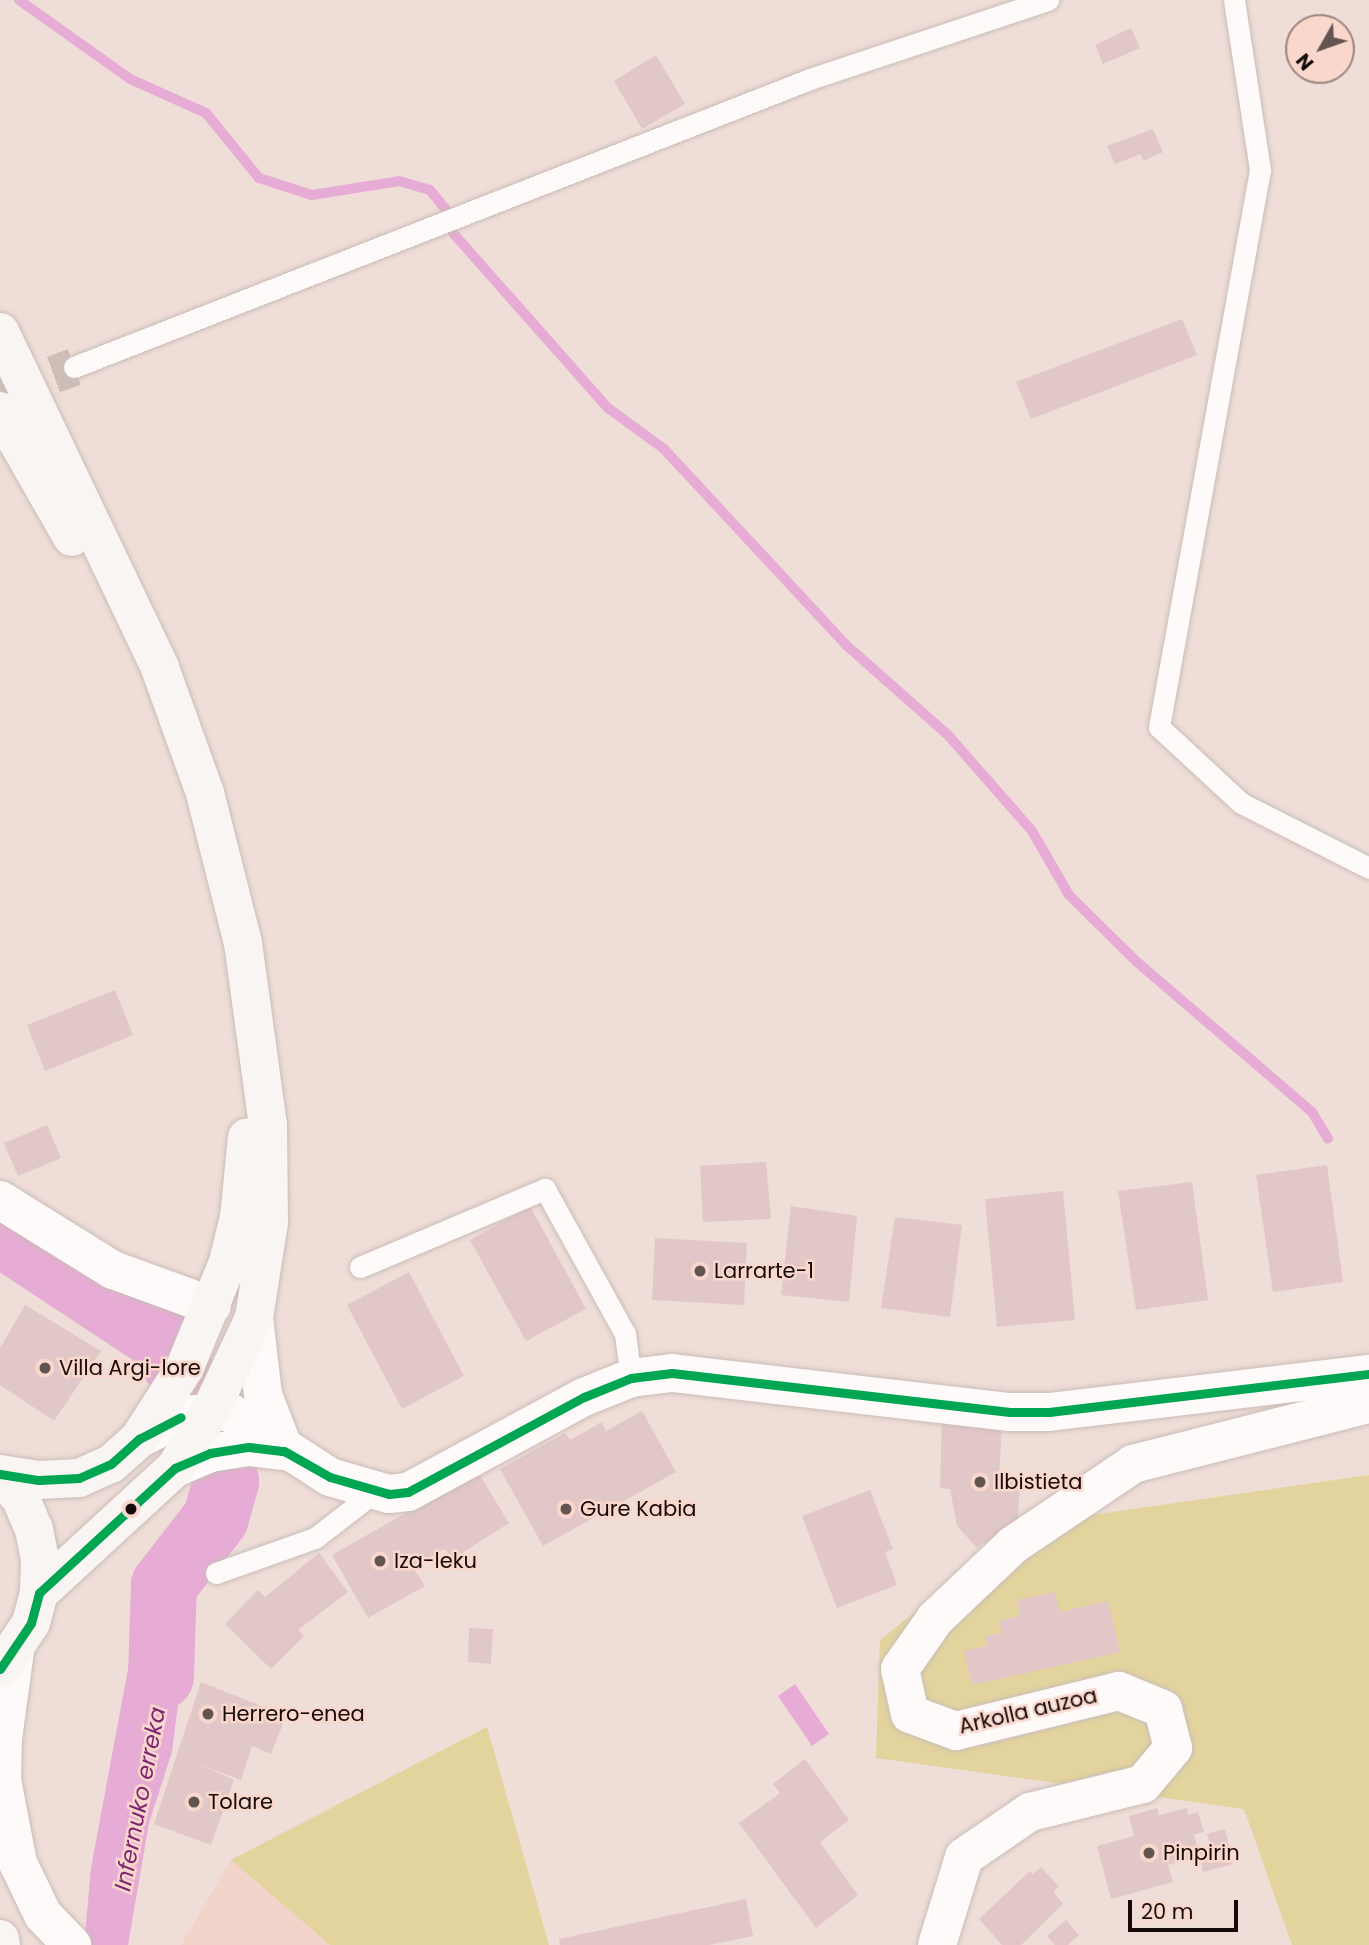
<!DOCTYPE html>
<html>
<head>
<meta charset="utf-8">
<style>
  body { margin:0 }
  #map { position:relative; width:1369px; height:1945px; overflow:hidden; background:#efddd7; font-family:Poppins,sans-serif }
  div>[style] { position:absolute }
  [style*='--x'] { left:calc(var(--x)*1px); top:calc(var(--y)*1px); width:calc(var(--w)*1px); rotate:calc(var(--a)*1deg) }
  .built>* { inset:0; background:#f3d4ca }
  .green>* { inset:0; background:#e3d49e }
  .water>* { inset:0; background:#e7acd5 }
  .stream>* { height:10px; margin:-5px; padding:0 5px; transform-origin:5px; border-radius:5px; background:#e7acd5 }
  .river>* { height:66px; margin:-33px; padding:0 33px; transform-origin:33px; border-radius:33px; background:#e7acd5 }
  .building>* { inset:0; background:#e2c7c8 }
  .street-tunnel>* { height:38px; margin-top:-19px; transform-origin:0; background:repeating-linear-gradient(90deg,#cebeb8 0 38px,transparent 0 57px) }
  .roads { filter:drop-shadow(0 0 2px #cabcb8) drop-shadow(0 0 2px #cabcb8) }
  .lane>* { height:21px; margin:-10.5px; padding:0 10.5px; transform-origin:10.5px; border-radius:10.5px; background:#fdfaf9 }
  .street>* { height:38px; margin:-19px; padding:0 19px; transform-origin:19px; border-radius:19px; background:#fdfaf9 }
  .secondary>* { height:38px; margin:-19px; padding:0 19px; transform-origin:19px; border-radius:19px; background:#f9f5f2 }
  .bus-1>* { height:9px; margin:-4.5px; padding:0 4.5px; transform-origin:4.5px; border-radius:4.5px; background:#00a651 }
  .dots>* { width:19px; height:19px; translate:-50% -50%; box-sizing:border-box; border:4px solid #f9d7cd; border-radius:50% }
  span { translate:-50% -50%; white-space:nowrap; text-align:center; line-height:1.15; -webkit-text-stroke:5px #f9d7cd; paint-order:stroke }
  .poi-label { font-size:21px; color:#160b08 }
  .left { translate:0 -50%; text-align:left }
  .street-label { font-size:21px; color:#160b08 }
  .water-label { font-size:23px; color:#7e2671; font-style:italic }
  .north { position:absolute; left:1285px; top:14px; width:70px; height:70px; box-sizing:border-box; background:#f9d7cd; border:2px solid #9e857e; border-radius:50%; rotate:230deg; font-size:19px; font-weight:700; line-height:28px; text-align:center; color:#160b08 }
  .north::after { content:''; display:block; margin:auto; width:24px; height:32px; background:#625450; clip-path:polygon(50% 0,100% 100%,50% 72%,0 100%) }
  .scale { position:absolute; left:1128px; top:1900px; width:110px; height:32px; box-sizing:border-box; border:4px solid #160b08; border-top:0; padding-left:9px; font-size:21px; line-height:24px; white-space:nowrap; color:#160b08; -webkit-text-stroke:5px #f9d7cd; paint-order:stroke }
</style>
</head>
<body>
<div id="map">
  <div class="built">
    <i style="clip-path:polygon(231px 1860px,330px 1945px,181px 1945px)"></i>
  </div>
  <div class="green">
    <i style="clip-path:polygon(1369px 1475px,1369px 1945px,1292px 1945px,1244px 1809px,876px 1758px,880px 1640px,1022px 1525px)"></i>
    <i style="clip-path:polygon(487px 1727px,549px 1945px,330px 1945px,231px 1860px)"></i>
  </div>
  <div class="water">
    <i style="clip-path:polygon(0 1212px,119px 1292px,167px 1319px,146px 1357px,0 1257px)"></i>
    <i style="clip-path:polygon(150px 1578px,174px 1593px,182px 1672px,172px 1752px,149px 1823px,128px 1945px,84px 1945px,91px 1868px,138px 1615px)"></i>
    <i style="clip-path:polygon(795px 1684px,829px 1734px,812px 1746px,778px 1696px)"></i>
  </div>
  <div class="stream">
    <i style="--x:19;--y:0;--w:136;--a:35.4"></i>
    <i style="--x:130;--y:79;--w:83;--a:24.1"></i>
    <i style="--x:206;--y:113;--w:84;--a:50.8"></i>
    <i style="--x:259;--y:178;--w:56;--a:17.8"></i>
    <i style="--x:312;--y:195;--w:88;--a:-9.1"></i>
    <i style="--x:399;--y:181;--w:32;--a:16"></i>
    <i style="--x:430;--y:190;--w:28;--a:51"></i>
    <i style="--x:453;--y:233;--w:234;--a:48.5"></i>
    <i style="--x:608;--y:408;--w:69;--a:36.2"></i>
    <i style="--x:664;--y:449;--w:266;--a:47.1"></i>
    <i style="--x:845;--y:644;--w:137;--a:41.5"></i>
    <i style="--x:948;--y:735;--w:128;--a:48.8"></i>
    <i style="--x:1032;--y:831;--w:74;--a:60"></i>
    <i style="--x:1069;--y:895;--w:95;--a:44.6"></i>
    <i style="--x:1137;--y:962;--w:230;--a:40.6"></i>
    <i style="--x:1312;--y:1112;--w:31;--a:59"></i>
  </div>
  <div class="river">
    <i style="--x:0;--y:1233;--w:189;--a:33.4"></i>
    <i style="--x:158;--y:1337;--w:101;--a:57.6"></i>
    <i style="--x:212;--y:1422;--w:62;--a:76.9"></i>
    <i style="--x:226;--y:1482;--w:37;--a:106"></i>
    <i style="--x:216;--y:1518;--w:85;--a:127.8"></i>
    <i style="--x:164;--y:1585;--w:92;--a:91.9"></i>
  </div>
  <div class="building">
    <i style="clip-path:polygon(1131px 28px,1140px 48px,1103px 64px,1095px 45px)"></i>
    <i style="clip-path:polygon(656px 55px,685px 104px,642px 129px,614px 81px)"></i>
    <i style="clip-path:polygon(1153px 129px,1163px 152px,1143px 161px,1141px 154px,1115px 164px,1107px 146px)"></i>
    <i style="clip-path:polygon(1182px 319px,1197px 355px,1031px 419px,1016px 382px)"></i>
    <i style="clip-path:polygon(115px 990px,133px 1035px,45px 1071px,27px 1025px)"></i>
    <i style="clip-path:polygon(47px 1125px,61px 1158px,18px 1176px,4px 1143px)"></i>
    <i style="clip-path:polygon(766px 1162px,771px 1219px,703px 1222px,700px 1166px)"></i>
    <i style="clip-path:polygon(1327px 1165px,1343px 1282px,1273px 1292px,1256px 1175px)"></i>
    <i style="clip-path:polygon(1192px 1182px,1208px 1300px,1136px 1310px,1118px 1191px)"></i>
    <i style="clip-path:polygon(1063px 1191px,1075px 1320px,997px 1327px,985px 1199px)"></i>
    <i style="clip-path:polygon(530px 1206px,586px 1309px,526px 1341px,470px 1240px)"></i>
    <i style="clip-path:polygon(791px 1206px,857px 1216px,849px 1302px,781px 1295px)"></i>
    <i style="clip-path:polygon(895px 1217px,962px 1225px,950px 1317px,881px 1308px)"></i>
    <i style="clip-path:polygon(655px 1238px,747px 1243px,744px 1305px,652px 1300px)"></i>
    <i style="clip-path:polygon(409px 1272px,464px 1376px,402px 1409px,347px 1305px)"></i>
    <i style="clip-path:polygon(25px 1305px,101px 1351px,54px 1421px,0 1385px,0 1348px)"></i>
    <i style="clip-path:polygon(642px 1411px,676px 1472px,543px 1546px,500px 1469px,565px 1433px,570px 1440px,602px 1422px,606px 1431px)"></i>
    <i style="clip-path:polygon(942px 1417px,1002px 1425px,999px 1475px,1020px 1476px,1018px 1520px,977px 1548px,957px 1526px,950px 1489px,940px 1488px)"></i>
    <i style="clip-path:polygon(478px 1472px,509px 1523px,451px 1560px,445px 1549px,413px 1567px,425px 1586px,368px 1618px,332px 1555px)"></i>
    <i style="clip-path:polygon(870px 1490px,893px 1549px,885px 1552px,897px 1585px,837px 1608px,802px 1516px)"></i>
    <i style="clip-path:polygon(319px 1553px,348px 1592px,298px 1630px,304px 1636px,271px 1669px,225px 1624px,258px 1590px,265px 1597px)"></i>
    <i style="clip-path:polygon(1055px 1592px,1060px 1612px,1108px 1601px,1120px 1652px,972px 1685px,964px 1651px,987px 1646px,985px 1636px,1002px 1633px,999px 1621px,1020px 1616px,1017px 1600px)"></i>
    <i style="clip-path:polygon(469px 1628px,493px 1629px,491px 1664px,468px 1662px)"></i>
    <i style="clip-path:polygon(201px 1682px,286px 1716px,271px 1754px,252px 1746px,241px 1780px,199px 1764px,234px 1780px,211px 1845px,154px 1824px)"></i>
    <i style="clip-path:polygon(805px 1759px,849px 1820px,820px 1842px,858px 1895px,816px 1928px,739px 1823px,780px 1793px,773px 1784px)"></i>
    <i style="clip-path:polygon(1157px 1808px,1159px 1815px,1187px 1808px,1188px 1815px,1198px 1812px,1204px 1832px,1194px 1835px,1198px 1850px,1211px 1846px,1207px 1834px,1225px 1829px,1233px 1864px,1203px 1872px,1200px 1856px,1168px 1865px,1173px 1882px,1111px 1899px,1097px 1846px,1134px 1836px,1129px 1816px)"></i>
    <i style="clip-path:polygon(1041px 1867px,1059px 1887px,1053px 1892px,1063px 1904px,1021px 1945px,1002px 1945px,979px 1919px,1030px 1871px,1033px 1874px)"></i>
    <i style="clip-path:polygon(746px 1899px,753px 1936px,709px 1945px,560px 1945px,559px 1939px)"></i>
    <i style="clip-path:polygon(1066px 1920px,1079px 1935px,1068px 1945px,1055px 1945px,1047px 1936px)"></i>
  </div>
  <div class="street-tunnel">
    <i style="--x:0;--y:394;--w:79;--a:-20"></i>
  </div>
  <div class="roads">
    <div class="lane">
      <i style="--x:1234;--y:0;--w:172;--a:81.3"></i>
      <i style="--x:1260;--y:170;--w:566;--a:100.28"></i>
      <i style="--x:1159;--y:727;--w:112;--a:42.8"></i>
      <i style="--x:1241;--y:803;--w:144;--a:26.9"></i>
      <i style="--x:74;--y:367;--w:790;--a:-21.37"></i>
      <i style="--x:810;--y:79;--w:251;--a:-18.4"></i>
      <i style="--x:360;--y:1267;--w:201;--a:-22.9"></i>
      <i style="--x:545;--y:1189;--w:166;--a:61.1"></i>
      <i style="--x:625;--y:1334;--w:44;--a:82.2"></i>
      <i style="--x:216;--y:1573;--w:105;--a:-19.5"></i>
      <i style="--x:315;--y:1538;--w:73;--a:-37.8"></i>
    </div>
    <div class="street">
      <i style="--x:0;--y:1200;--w:133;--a:31.8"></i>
      <i style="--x:113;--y:1270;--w:105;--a:20"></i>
      <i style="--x:254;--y:1318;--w:78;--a:83.3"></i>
      <i style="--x:263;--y:1395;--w:58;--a:68.7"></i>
      <i style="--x:139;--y:1439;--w:52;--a:-27.6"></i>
      <i style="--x:185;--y:1415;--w:43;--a:-5.3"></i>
      <i style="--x:228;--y:1411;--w:121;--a:32.9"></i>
      <i style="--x:330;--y:1477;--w:61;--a:16.1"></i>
      <i style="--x:389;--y:1494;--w:19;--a:-6"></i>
      <i style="--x:408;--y:1492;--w:200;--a:-28.4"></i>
      <i style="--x:584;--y:1397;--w:51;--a:-22"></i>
      <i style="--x:631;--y:1378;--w:41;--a:-7"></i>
      <i style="--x:672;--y:1373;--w:340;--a:6.6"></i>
      <i style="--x:1010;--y:1412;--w:39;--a:0"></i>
      <i style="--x:1049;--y:1412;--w:322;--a:-6.8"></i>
      <i style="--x:175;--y:1468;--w:38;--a:-23"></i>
      <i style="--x:210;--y:1453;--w:39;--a:-9"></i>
      <i style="--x:249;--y:1447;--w:35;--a:7"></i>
      <i style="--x:15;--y:1651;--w:89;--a:97.8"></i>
      <i style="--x:3;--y:1739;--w:41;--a:91.4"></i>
      <i style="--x:2;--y:1780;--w:85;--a:79.1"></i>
      <i style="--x:18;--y:1863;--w:58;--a:64.3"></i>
      <i style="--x:43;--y:1915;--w:42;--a:46"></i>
      <i style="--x:937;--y:1945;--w:92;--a:-72.9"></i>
      <i style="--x:964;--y:1857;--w:80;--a:-34.3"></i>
      <i style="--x:1030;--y:1812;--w:116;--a:-13.9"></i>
      <i style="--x:1143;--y:1784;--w:47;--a:-50.2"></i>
      <i style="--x:1173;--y:1748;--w:40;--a:-104.4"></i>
      <i style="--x:1163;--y:1709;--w:48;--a:-157.8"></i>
      <i style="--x:1119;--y:1691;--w:168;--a:166.2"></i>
      <i style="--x:956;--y:1731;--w:49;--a:-159.7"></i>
      <i style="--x:910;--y:1714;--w:46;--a:-102.5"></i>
      <i style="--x:900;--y:1669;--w:61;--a:-55"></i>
      <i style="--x:935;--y:1619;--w:108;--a:-43.5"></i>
      <i style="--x:1013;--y:1545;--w:145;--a:-34"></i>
      <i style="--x:1133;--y:1464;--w:244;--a:-14.3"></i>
    </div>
    <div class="secondary">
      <i style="--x:0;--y:332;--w:372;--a:64.5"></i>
      <i style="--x:160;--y:668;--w:133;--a:70.2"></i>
      <i style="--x:205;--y:793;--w:155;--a:75.8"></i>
      <i style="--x:243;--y:943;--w:184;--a:82.2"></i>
      <i style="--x:268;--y:1125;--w:97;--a:89.4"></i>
      <i style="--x:269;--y:1222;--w:97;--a:98.9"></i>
      <i style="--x:254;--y:1318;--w:102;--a:115.1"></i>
      <i style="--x:211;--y:1410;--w:68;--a:121.8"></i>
      <i style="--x:175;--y:1468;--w:185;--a:137.4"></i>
      <i style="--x:0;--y:411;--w:145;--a:60.3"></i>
      <i style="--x:0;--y:1474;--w:39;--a:9"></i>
      <i style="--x:39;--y:1480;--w:40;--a:-2.9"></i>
      <i style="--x:79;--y:1478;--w:35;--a:-24"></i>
      <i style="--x:111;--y:1464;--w:38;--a:-42"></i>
      <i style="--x:139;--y:1439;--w:85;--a:-57.4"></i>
      <i style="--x:185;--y:1367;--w:113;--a:-67.7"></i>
      <i style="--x:228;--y:1262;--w:46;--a:-76.3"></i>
      <i style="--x:239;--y:1217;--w:80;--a:-84.3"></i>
      <i style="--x:0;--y:1474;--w:33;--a:50"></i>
      <i style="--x:21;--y:1499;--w:33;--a:67"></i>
      <i style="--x:34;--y:1529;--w:33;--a:79"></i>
      <i style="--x:40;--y:1561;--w:32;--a:92"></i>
      <i style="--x:39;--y:1593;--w:31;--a:105"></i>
      <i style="--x:31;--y:1623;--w:55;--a:124"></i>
      <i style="--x:0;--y:1939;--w:6;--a:81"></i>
    </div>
  </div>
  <div class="bus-1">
    <i style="--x:0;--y:1474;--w:39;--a:9"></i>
    <i style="--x:39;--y:1480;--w:40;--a:-2.9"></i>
    <i style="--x:79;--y:1478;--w:35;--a:-24"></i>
    <i style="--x:111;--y:1464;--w:38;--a:-42"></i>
    <i style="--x:139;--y:1439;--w:47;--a:-27.6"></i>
    <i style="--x:0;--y:1669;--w:55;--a:-56"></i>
    <i style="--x:31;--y:1623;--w:31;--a:-75"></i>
    <i style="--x:39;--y:1593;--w:185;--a:-42.6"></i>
    <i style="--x:175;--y:1468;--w:38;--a:-23"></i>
    <i style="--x:210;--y:1453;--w:39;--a:-9"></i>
    <i style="--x:249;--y:1447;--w:35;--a:7"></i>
    <i style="--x:284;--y:1451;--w:53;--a:29.5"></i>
    <i style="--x:330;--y:1477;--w:61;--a:16.1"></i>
    <i style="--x:389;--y:1494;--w:19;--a:-6"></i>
    <i style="--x:408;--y:1492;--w:200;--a:-28.4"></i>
    <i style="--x:584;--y:1397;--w:51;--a:-22"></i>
    <i style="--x:631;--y:1378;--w:41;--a:-7"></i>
    <i style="--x:672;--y:1373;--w:340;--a:6.6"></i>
    <i style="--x:1010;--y:1412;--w:39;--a:0"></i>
    <i style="--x:1049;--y:1412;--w:322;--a:-6.8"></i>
  </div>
  <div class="dots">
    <i style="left:700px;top:1271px;background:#625450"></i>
    <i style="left:45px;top:1368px;background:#625450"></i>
    <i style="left:980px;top:1482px;background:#625450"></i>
    <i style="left:131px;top:1509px;background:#160b08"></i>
    <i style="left:566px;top:1509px;background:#625450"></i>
    <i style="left:380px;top:1561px;background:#625450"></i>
    <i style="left:208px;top:1714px;background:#625450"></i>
    <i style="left:194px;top:1802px;background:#625450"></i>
    <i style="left:1149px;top:1853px;background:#625450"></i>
  </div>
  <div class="poi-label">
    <span class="left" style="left:714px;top:1271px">Larrarte-1</span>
    <span class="left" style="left:59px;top:1368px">Villa Argi-lore</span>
    <span class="left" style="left:994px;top:1482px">Ilbistieta</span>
    <span class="left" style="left:580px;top:1509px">Gure Kabia</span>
    <span class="left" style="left:394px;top:1561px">Iza-leku</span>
    <span class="left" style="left:222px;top:1714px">Herrero-enea</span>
    <span class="left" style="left:208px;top:1802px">Tolare</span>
    <span class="left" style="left:1163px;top:1853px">Pinpirin</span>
  </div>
  <div class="street-label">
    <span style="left:1028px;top:1711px;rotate:-13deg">Arkolla auzoa</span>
  </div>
  <div class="water-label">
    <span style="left:140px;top:1799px;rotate:-79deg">Infernuko erreka</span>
  </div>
  <div class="north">N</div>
  <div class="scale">20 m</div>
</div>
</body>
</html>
